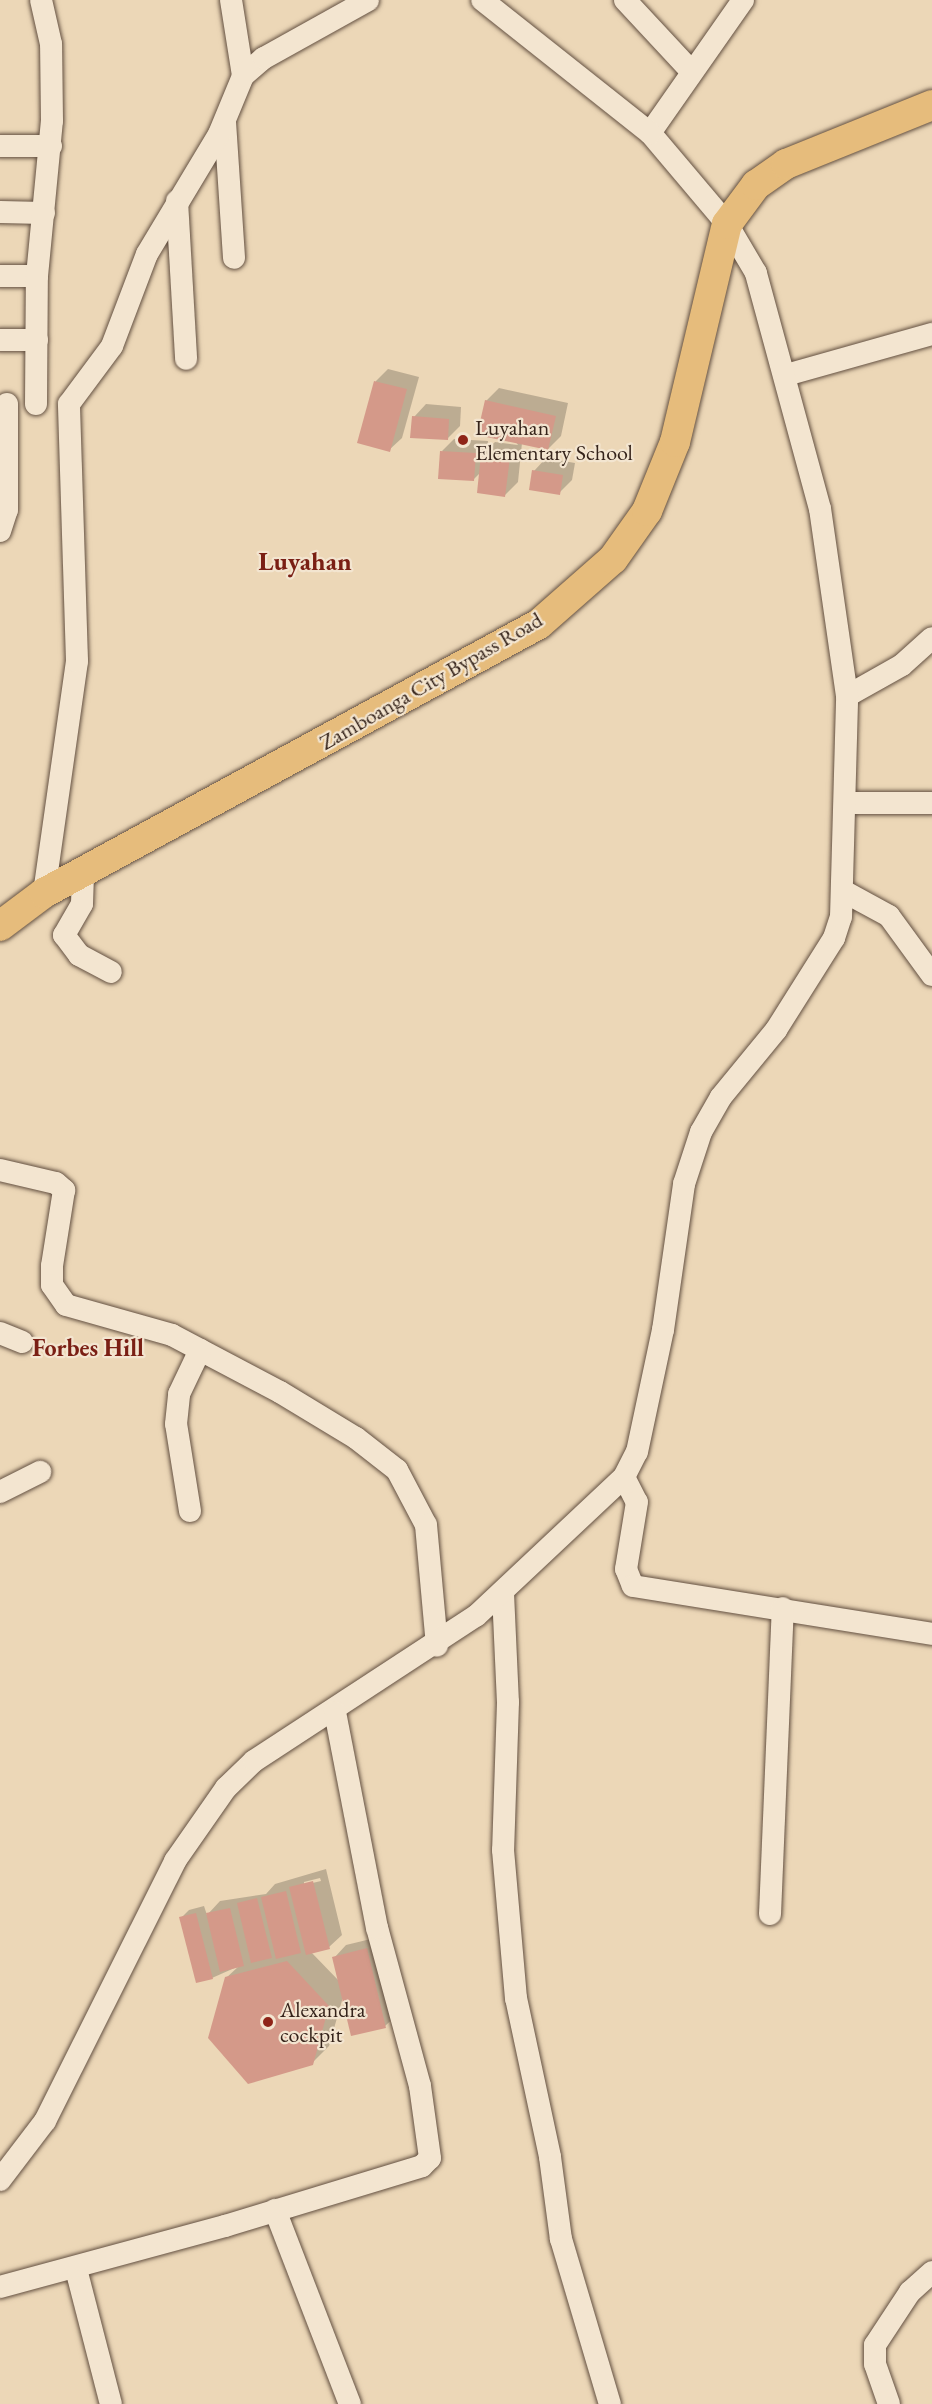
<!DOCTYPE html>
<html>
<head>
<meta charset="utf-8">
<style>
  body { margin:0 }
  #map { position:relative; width:932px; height:2404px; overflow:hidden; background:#ecd7b7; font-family:"EB Garamond",serif }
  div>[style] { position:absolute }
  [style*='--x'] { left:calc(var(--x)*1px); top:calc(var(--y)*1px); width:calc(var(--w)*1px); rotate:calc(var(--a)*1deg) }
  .shadow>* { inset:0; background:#0003 }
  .building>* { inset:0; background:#d49989 }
  .roads { filter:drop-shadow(0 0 2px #635041) drop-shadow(0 0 2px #635041) }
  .minor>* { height:22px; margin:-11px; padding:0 11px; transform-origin:11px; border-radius:11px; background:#f3e5d0 }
  .major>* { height:30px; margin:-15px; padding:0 15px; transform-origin:15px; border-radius:15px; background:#e6bc7c }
  .dots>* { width:16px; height:16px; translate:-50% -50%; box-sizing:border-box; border:3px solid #f3e5d0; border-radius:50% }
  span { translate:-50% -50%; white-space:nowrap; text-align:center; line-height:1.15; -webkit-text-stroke:4.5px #f3e5d0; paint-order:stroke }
  .poi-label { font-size:22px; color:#35231a }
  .left { translate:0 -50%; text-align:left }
  .street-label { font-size:22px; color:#35231a }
  .neighbourhood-label { font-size:24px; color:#7a1f14; font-weight:700 }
  .quarter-label { font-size:26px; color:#7a1f14; font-weight:700 }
</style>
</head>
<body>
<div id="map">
  <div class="shadow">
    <i style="clip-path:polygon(388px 369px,419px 377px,402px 438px,389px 450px,359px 442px,376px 381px)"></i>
    <i style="clip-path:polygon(499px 388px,568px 403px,561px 436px,548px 449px,522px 443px,518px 482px,505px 495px,481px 472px,473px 480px,442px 451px,454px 439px,488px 441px,487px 450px,495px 442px,518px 445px,486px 401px)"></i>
    <i style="clip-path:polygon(426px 404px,461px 407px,460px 426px,447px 439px,414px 417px)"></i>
    <i style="clip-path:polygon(546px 458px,575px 463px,572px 480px,559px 493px,534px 471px)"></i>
    <i style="clip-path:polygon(evenodd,326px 1869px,342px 1935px,329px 1947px,311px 1952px,340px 1982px,334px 1958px,346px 1945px,379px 1937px,398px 2014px,385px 2026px,343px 1997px,329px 2046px,312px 2063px,226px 1978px,239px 1966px,212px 1978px,181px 1918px,189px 1910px,204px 1906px,207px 1915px,220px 1901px,266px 1894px,275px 1884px,326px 1869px,320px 1878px,321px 1881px,304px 1885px,304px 1882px,320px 1878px)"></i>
  </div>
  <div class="building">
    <i style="clip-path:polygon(374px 381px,407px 389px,390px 452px,357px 443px)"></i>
    <i style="clip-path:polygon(485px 400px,556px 416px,548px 450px,477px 435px)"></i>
    <i style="clip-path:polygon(412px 416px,449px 419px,448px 440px,410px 438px)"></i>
    <i style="clip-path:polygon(440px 451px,476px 453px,474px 481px,438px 479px)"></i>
    <i style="clip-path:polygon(481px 454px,510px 457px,505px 497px,477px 493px)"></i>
    <i style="clip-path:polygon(532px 470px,563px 475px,560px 495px,529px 490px)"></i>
    <i style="clip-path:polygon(313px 1881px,330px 1949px,306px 1955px,289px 1887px)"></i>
    <i style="clip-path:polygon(286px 1891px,301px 1953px,276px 1959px,261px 1897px)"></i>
    <i style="clip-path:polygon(257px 1898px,272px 1958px,251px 1963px,237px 1903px)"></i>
    <i style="clip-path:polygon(230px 1908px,244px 1966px,220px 1972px,206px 1913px)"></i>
    <i style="clip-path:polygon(196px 1913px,213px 1979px,196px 1983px,179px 1917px)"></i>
    <i style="clip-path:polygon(367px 1948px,386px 2028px,351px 2036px,332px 1957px)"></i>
    <i style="clip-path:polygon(287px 1961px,329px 2006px,313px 2065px,248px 2084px,208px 2038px,225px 1977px)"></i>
  </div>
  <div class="roads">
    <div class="minor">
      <i style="--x:231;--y:0;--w:77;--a:81"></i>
      <i style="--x:625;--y:0;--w:98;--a:47.1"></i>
      <i style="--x:225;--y:122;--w:136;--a:86.2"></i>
      <i style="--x:650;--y:133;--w:162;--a:-55"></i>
      <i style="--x:0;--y:146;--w:51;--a:0"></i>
      <i style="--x:177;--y:201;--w:158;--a:86.7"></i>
      <i style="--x:0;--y:212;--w:44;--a:1.3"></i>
      <i style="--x:0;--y:276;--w:37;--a:0"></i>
      <i style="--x:0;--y:340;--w:37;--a:0"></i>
      <i style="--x:786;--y:375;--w:152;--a:-15.7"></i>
      <i style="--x:36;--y:404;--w:128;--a:-89.6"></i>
      <i style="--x:37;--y:276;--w:156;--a:-84.5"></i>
      <i style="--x:52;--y:121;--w:77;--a:-90.7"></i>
      <i style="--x:51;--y:44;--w:45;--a:-102.8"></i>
      <i style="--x:0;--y:531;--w:22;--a:-72"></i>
      <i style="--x:7;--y:510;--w:106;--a:-90"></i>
      <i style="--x:847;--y:696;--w:63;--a:-29.4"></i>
      <i style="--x:902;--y:665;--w:40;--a:-42"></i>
      <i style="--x:846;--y:803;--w:86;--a:0"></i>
      <i style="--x:83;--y:875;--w:29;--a:92"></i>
      <i style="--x:82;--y:904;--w:36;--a:120"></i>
      <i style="--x:64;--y:935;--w:25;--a:53"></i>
      <i style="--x:79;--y:955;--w:36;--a:28"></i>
      <i style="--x:845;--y:892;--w:50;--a:28.6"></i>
      <i style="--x:889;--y:916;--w:73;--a:53.9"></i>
      <i style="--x:44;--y:893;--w:234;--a:-81.9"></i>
      <i style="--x:77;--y:661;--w:257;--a:-91.8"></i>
      <i style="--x:69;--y:404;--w:72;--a:-53.4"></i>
      <i style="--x:112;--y:346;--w:98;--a:-69.2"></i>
      <i style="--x:147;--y:254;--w:140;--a:-59"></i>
      <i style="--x:219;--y:134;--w:63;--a:-67.5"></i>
      <i style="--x:243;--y:76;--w:28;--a:-41"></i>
      <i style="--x:264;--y:58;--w:119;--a:-29.1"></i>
      <i style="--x:0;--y:1170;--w:57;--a:13.1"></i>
      <i style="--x:56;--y:1183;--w:11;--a:41"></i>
      <i style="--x:64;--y:1190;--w:77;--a:99"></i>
      <i style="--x:52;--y:1266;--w:19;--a:90"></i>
      <i style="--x:52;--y:1285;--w:24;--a:55"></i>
      <i style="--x:66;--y:1305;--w:110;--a:15.8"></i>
      <i style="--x:172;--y:1335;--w:122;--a:27.8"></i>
      <i style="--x:280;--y:1392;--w:89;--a:31.2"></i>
      <i style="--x:356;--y:1438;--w:52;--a:38"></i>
      <i style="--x:397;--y:1470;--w:62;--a:62.2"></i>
      <i style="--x:426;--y:1525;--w:121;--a:84.8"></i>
      <i style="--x:0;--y:1333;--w:24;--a:22"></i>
      <i style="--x:624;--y:1477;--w:28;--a:63"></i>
      <i style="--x:637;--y:1502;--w:68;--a:99.3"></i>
      <i style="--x:626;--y:1569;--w:18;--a:68"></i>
      <i style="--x:633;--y:1586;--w:303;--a:9.1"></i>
      <i style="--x:0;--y:1492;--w:45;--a:-26.6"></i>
      <i style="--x:190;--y:1511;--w:88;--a:-99.1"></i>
      <i style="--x:176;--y:1424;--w:30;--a:-84"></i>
      <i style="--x:179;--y:1394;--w:49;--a:-64.5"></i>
      <i style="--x:503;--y:1593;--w:109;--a:87.4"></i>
      <i style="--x:508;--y:1702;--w:148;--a:91.9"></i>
      <i style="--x:503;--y:1850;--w:149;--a:85"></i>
      <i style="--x:516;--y:1998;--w:163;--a:77.9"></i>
      <i style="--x:550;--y:2157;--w:83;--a:82.4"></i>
      <i style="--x:561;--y:2239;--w:172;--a:73.5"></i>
      <i style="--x:770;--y:1914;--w:306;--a:-87.6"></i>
      <i style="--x:0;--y:2180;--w:74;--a:-52.7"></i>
      <i style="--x:45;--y:2121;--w:291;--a:-63.4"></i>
      <i style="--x:175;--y:1861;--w:89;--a:-55.1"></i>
      <i style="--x:226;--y:1788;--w:39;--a:-44"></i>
      <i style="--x:254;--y:1761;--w:265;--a:-33.2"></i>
      <i style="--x:476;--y:1616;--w:203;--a:-43.2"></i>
      <i style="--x:624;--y:1477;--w:28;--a:-63"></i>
      <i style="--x:637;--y:1452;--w:125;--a:-78"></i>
      <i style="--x:663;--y:1330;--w:148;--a:-81.8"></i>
      <i style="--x:684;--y:1184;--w:55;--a:-71.9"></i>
      <i style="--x:701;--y:1132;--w:40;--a:-60.3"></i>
      <i style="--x:721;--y:1097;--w:87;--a:-50.6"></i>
      <i style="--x:776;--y:1030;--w:109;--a:-57.8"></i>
      <i style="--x:834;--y:938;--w:22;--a:-72"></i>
      <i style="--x:841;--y:917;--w:221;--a:-88.4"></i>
      <i style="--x:847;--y:696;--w:189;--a:-98.2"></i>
      <i style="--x:820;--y:509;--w:245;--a:-105.2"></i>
      <i style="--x:756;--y:273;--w:57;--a:-120.6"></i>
      <i style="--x:727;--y:224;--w:119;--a:-130.2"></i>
      <i style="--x:650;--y:133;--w:214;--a:-141.6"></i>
      <i style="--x:275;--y:2210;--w:208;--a:68.9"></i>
      <i style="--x:76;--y:2269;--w:139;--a:75.5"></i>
      <i style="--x:0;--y:2287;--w:233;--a:-15.2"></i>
      <i style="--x:225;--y:2226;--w:206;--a:-16.9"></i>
      <i style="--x:422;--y:2166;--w:11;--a:-45"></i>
      <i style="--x:430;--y:2158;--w:73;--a:-97.9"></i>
      <i style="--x:420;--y:2086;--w:164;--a:-105.2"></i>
      <i style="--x:377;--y:1928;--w:220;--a:-101"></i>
      <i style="--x:889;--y:2404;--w:42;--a:-109.3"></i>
      <i style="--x:875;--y:2364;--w:19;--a:-90"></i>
      <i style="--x:875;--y:2345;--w:64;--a:-56.6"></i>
      <i style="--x:910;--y:2292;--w:30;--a:-42"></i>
    </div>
    <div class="major">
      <i style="--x:0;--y:926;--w:55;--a:-36.9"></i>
      <i style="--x:44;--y:893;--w:563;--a:-28.52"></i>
      <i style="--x:539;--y:624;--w:98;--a:-41.3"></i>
      <i style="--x:613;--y:559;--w:59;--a:-54.7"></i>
      <i style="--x:647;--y:511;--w:74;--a:-67.9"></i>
      <i style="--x:675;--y:442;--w:224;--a:-76.6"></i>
      <i style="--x:727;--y:224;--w:49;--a:-53.4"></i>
      <i style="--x:756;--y:185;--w:37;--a:-35"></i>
      <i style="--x:786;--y:164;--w:157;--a:-22"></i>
    </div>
  </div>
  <div class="dots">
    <i style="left:463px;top:440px;background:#8f2418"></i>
    <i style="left:268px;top:2022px;background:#8f2418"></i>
  </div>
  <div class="poi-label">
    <span class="left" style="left:475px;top:440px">Luyahan<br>Elementary School</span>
    <span class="left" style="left:280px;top:2022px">Alexandra<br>cockpit</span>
  </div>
  <div class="street-label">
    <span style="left:431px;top:681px;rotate:-30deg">Zamboanga City Bypass Road</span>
  </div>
  <div class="neighbourhood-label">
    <span style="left:88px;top:1348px">Forbes Hill</span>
  </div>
  <div class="quarter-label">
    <span style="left:305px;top:562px">Luyahan</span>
  </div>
</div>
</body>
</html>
